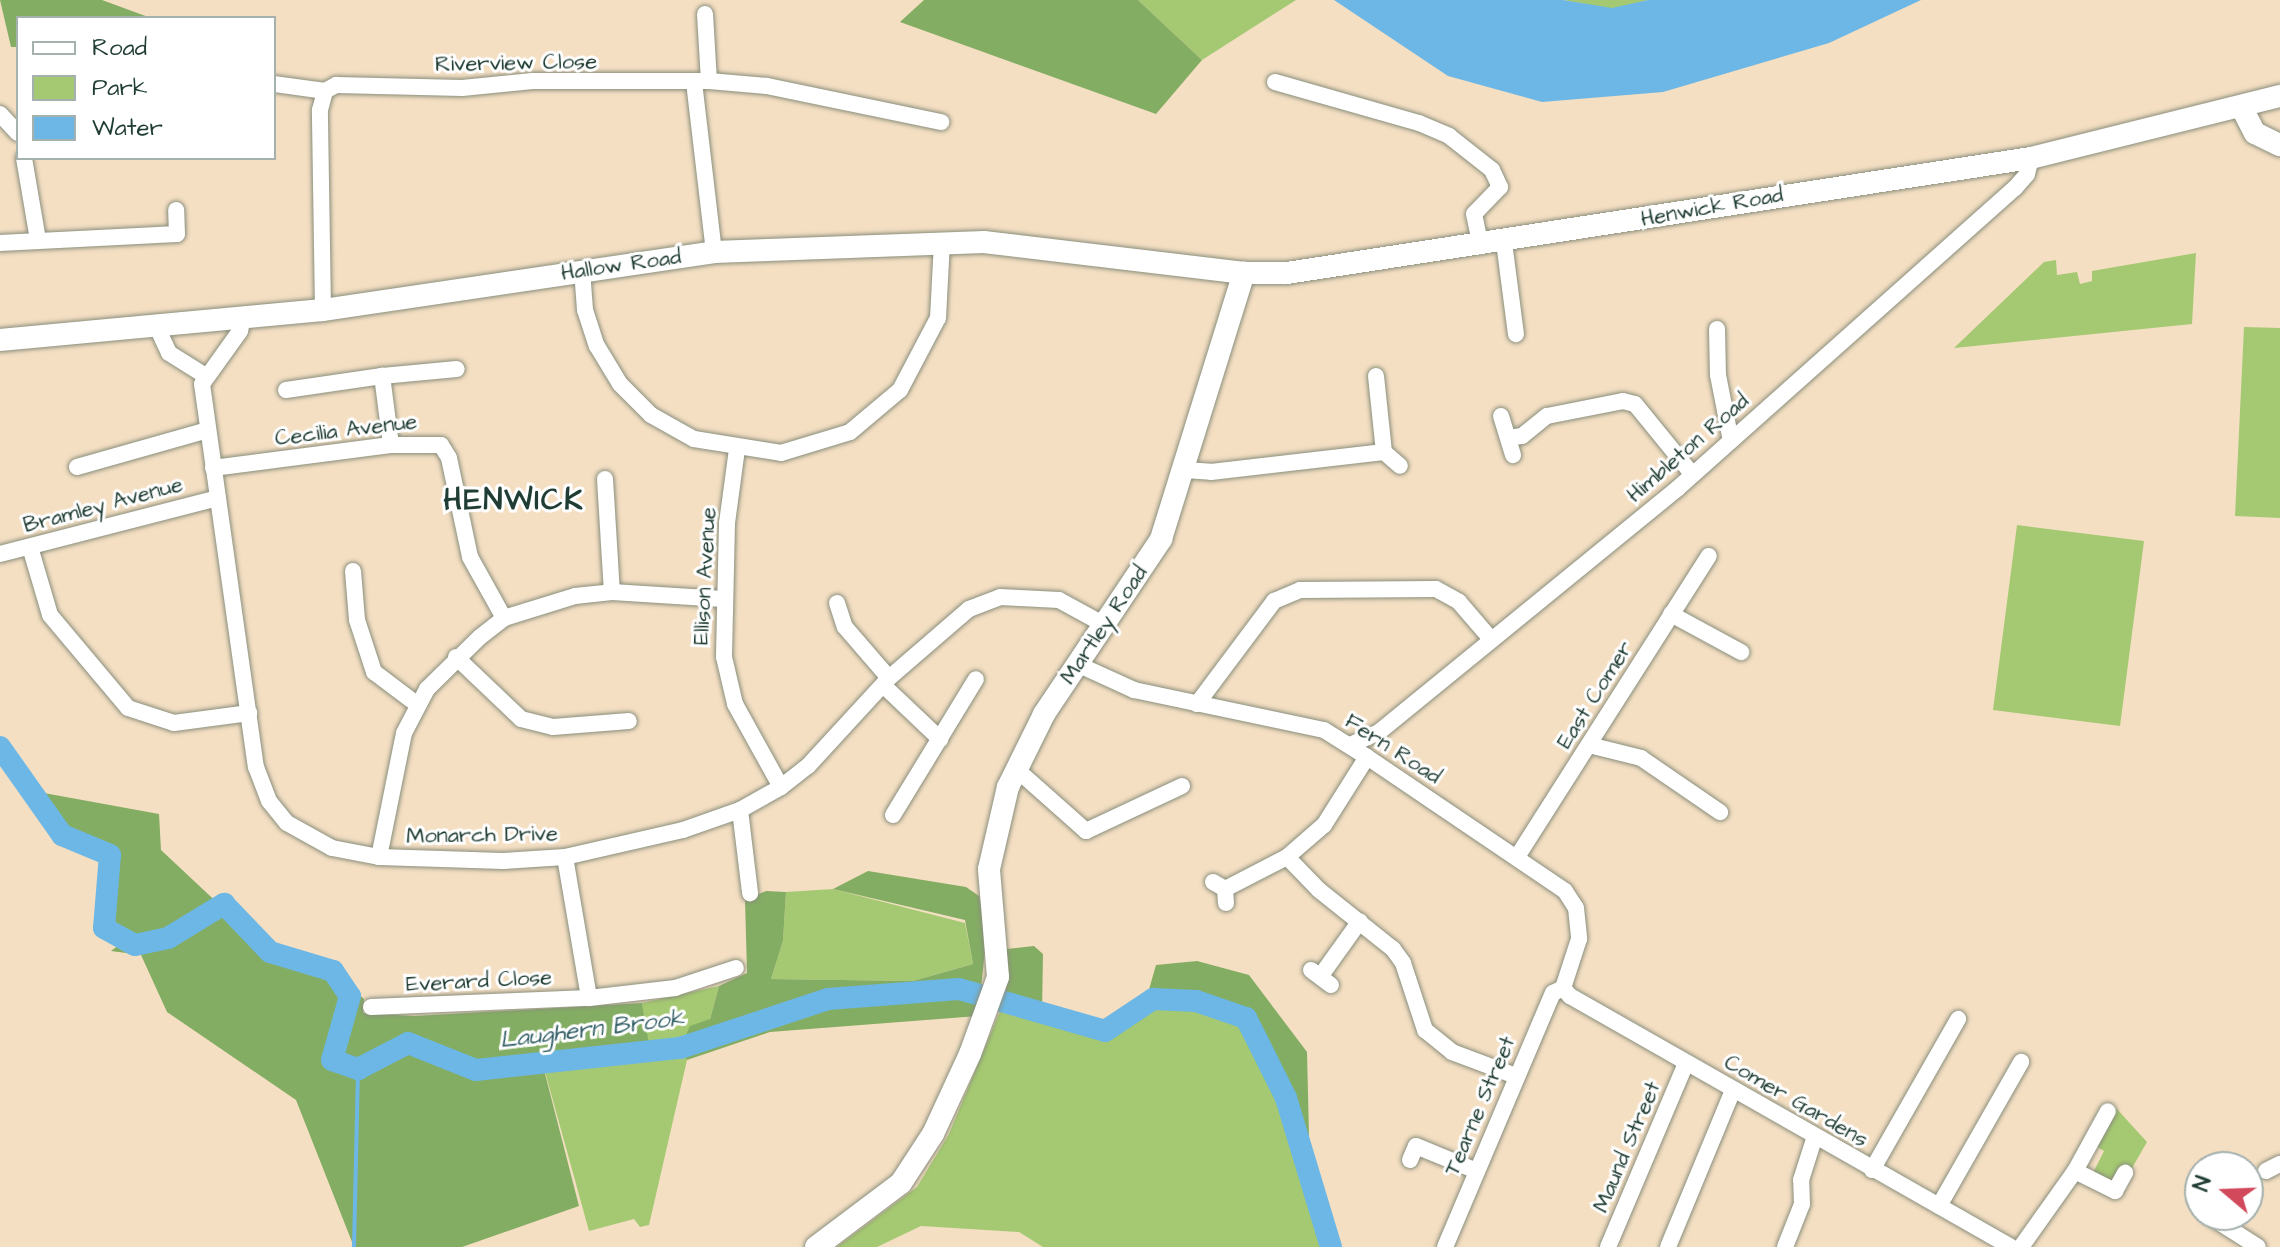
<!DOCTYPE html>
<html>
<head>
<meta charset="utf-8">
<style>
  body { margin:0 }
  #map { position:relative; width:2280px; height:1247px; overflow:hidden; background:#f4dfc3; font-family:"Architects Daughter",sans-serif }
  div>[style] { position:absolute }
  [style*='--x'] { left:calc(var(--x)*1px); top:calc(var(--y)*1px); width:calc(var(--w)*1px); rotate:calc(var(--a)*1deg) }
  .green>* { inset:0; background:#a5c972 }
  .forest>* { inset:0; background:#84ad64 }
  .water>* { inset:0; background:#6cb7e5 }
  .stream>* { height:4px; margin:-2px; padding:0 2px; transform-origin:2px; border-radius:2px; background:#6cb7e5 }
  .river>* { height:22px; margin:-11px; padding:0 11px; transform-origin:11px; border-radius:11px; background:#6cb7e5 }
  .roads { filter:drop-shadow(0 0 2px #8a8e7c) drop-shadow(0 0 2px #8a8e7c) }
  .minor>* { height:16px; margin:-8px; padding:0 8px; transform-origin:8px; border-radius:8px; background:#fff }
  .major>* { height:22px; margin:-11px; padding:0 11px; transform-origin:11px; border-radius:11px; background:#fff }
  span { translate:-50% -50%; white-space:nowrap; text-align:center; line-height:1.15; -webkit-text-stroke:6px #fff; paint-order:stroke }
  .street-label { font-size:22px; color:#1f3d34 }
  .water-label { font-size:24px; color:#366269; font-style:italic }
  .district-label { font-size:30px; color:#1f3d34; font-weight:700; letter-spacing:2px }
  .legend { position:absolute; left:16px; top:16px; width:260px; height:144px; box-sizing:border-box; background:#fff; border:2px solid #a5b1ae; margin:0; padding:10px 14px; list-style:none; font-size:24px; color:#1f3d34 }
  .legend li { display:flex; align-items:center; gap:16px; height:40px }
  .legend b { width:40px; border:2px solid #a5b1ae }
  .north { position:absolute; left:2184px; top:1151px; width:80px; height:80px; box-sizing:border-box; background:#fff; border:2px solid #a5b1ae; border-radius:50%; rotate:289deg; font-size:22px; font-weight:700; line-height:32px; text-align:center; color:#1f3d34 }
  .north::after { content:''; display:block; margin:auto; width:28px; height:36px; background:#d1495b; clip-path:polygon(50% 0,100% 100%,50% 72%,0 100%) }
</style>
</head>
<body>
<div id="map">
  <div class="green">
    <i style="clip-path:polygon(1138px 0,1296px 0,1202px 60px)"></i>
    <i style="clip-path:polygon(1563px 0,1648px 0,1612px 9px)"></i>
    <i style="clip-path:polygon(2196px 253px,2192px 324px,1954px 348px,2044px 262px,2056px 260px,2057px 275px,2077px 272px,2080px 284px,2092px 281px,2092px 271px)"></i>
    <i style="clip-path:polygon(2244px 327px,2280px 328px,2280px 518px,2235px 516px)"></i>
    <i style="clip-path:polygon(2017px 525px,2144px 541px,2120px 726px,1993px 710px)"></i>
    <i style="clip-path:polygon(833px 889px,965px 923px,973px 964px,913px 981px,771px 979px,783px 941px,786px 892px)"></i>
    <i style="clip-path:polygon(719px 986px,710px 1019px,680px 1048px,687px 1060px,649px 1225px,640px 1227px,634px 1219px,589px 1231px,542px 1061px,649px 1050px,642px 1003px)"></i>
    <i style="clip-path:polygon(1153px 999px,1196px 1001px,1246px 1018px,1286px 1098px,1331px 1247px,1043px 1247px,1019px 1232px,921px 1226px,877px 1247px,837px 1247px,917px 1187px,949px 1134px,1003px 1004px,1104px 1031px)"></i>
    <i style="clip-path:polygon(2116px 1108px,2147px 1142px,2132px 1168px,2125px 1165px,2115px 1182px,2092px 1175px,2104px 1151px,2094px 1145px)"></i>
  </div>
  <div class="forest">
    <i style="clip-path:polygon(0 0,102px 0,151px 18px,18px 18px,18px 47px,11px 47px)"></i>
    <i style="clip-path:polygon(924px 0,1138px 0,1202px 60px,1156px 114px,900px 22px)"></i>
    <i style="clip-path:polygon(33px 791px,159px 814px,161px 850px,270px 952px,333px 971px,364px 999px,363px 1013px,414px 1016px,642px 1003px,650px 1050px,542px 1062px,579px 1206px,462px 1247px,354px 1247px,296px 1100px,167px 1012px,141px 955px,111px 951px,119px 945px,104px 928px,110px 856px,62px 835px)"></i>
    <i style="clip-path:polygon(868px 871px,966px 887px,979px 896px,987px 932px,978px 1016px,770px 1032px,687px 1060px,680px 1048px,690px 1026px,710px 1019px,719px 986px,747px 973px,745px 900px,766px 891px,786px 892px,783px 941px,771px 979px,913px 981px,973px 964px,965px 920px,833px 889px)"></i>
    <i style="clip-path:polygon(1034px 946px,1043px 954px,1042px 1012px,1003px 1004px,1007px 949px)"></i>
    <i style="clip-path:polygon(1197px 961px,1249px 975px,1307px 1052px,1310px 1175px,1286px 1098px,1246px 1018px,1196px 1001px,1153px 999px,1144px 1007px,1156px 965px)"></i>
  </div>
  <div class="water">
    <i style="clip-path:polygon(1334px 0,1563px 0,1612px 8px,1648px 0,1921px 0,1829px 43px,1663px 92px,1542px 102px,1448px 76px)"></i>
  </div>
  <div class="stream">
    <i style="--x:354;--y:1247;--w:178;--a:-88.7"></i>
  </div>
  <div class="river">
    <i style="--x:0;--y:747;--w:108;--a:54.8"></i>
    <i style="--x:62;--y:835;--w:52;--a:22.6"></i>
    <i style="--x:110;--y:855;--w:73;--a:94.7"></i>
    <i style="--x:104;--y:928;--w:35;--a:29"></i>
    <i style="--x:135;--y:945;--w:34;--a:-12"></i>
    <i style="--x:168;--y:938;--w:66;--a:-31.3"></i>
    <i style="--x:224;--y:904;--w:66;--a:46.2"></i>
    <i style="--x:270;--y:952;--w:66;--a:16.8"></i>
    <i style="--x:333;--y:971;--w:30;--a:56"></i>
    <i style="--x:350;--y:996;--w:66;--a:105.7"></i>
    <i style="--x:332;--y:1060;--w:28;--a:19"></i>
    <i style="--x:358;--y:1069;--w:56;--a:-27.5"></i>
    <i style="--x:408;--y:1043;--w:73;--a:21.7"></i>
    <i style="--x:476;--y:1070;--w:205;--a:-6.2"></i>
    <i style="--x:680;--y:1048;--w:156;--a:-18.3"></i>
    <i style="--x:828;--y:999;--w:131;--a:-4.4"></i>
    <i style="--x:959;--y:989;--w:152;--a:16"></i>
    <i style="--x:1105;--y:1031;--w:58;--a:-33.7"></i>
    <i style="--x:1153;--y:999;--w:43;--a:2.7"></i>
    <i style="--x:1196;--y:1001;--w:53;--a:18.8"></i>
    <i style="--x:1246;--y:1018;--w:89;--a:63.4"></i>
    <i style="--x:1286;--y:1098;--w:156;--a:73.2"></i>
  </div>
  <div class="roads">
    <div class="minor">
      <i style="--x:705;--y:14;--w:67;--a:86.6"></i>
      <i style="--x:694;--y:82;--w:171;--a:83.3"></i>
      <i style="--x:1275;--y:82;--w:150;--a:15.9"></i>
      <i style="--x:1419;--y:123;--w:33;--a:23"></i>
      <i style="--x:1449;--y:136;--w:55;--a:38.3"></i>
      <i style="--x:1492;--y:170;--w:19;--a:65"></i>
      <i style="--x:1500;--y:187;--w:37;--a:134"></i>
      <i style="--x:1474;--y:214;--w:33;--a:78"></i>
      <i style="--x:274;--y:84;--w:51;--a:7.8"></i>
      <i style="--x:0;--y:114;--w:26;--a:47"></i>
      <i style="--x:24;--y:158;--w:83;--a:80.3"></i>
      <i style="--x:1504;--y:242;--w:93;--a:82.6"></i>
      <i style="--x:0;--y:243;--w:177;--a:-2.9"></i>
      <i style="--x:177;--y:234;--w:24;--a:-92"></i>
      <i style="--x:582;--y:270;--w:40;--a:85.7"></i>
      <i style="--x:585;--y:310;--w:38;--a:72"></i>
      <i style="--x:597;--y:346;--w:44;--a:58.8"></i>
      <i style="--x:620;--y:384;--w:44;--a:45"></i>
      <i style="--x:651;--y:415;--w:49;--a:29.2"></i>
      <i style="--x:694;--y:439;--w:88;--a:9.1"></i>
      <i style="--x:781;--y:453;--w:72;--a:-16.9"></i>
      <i style="--x:850;--y:432;--w:65;--a:-40"></i>
      <i style="--x:900;--y:390;--w:81;--a:-62.2"></i>
      <i style="--x:938;--y:318;--w:77;--a:-87"></i>
      <i style="--x:323;--y:310;--w:200;--a:-90.9"></i>
      <i style="--x:320;--y:110;--w:20;--a:-75"></i>
      <i style="--x:325;--y:91;--w:13;--a:-29"></i>
      <i style="--x:336;--y:85;--w:126;--a:1.4"></i>
      <i style="--x:462;--y:88;--w:71;--a:-5.6"></i>
      <i style="--x:533;--y:81;--w:176;--a:0"></i>
      <i style="--x:709;--y:81;--w:58;--a:4.9"></i>
      <i style="--x:767;--y:86;--w:178;--a:11.7"></i>
      <i style="--x:243;--y:318;--w:13;--a:103"></i>
      <i style="--x:240;--y:331;--w:65;--a:125.6"></i>
      <i style="--x:202;--y:384;--w:387;--a:82"></i>
      <i style="--x:256;--y:767;--w:36;--a:69"></i>
      <i style="--x:269;--y:801;--w:28;--a:51"></i>
      <i style="--x:287;--y:823;--w:51;--a:29.1"></i>
      <i style="--x:332;--y:848;--w:48;--a:10.8"></i>
      <i style="--x:379;--y:857;--w:124;--a:1.8"></i>
      <i style="--x:503;--y:861;--w:62;--a:-3.7"></i>
      <i style="--x:565;--y:857;--w:121;--a:-12.9"></i>
      <i style="--x:683;--y:830;--w:60;--a:-19.3"></i>
      <i style="--x:740;--y:810;--w:47;--a:-29.3"></i>
      <i style="--x:781;--y:787;--w:34;--a:-38"></i>
      <i style="--x:808;--y:766;--w:120;--a:-47.4"></i>
      <i style="--x:889;--y:678;--w:106;--a:-40.8"></i>
      <i style="--x:969;--y:609;--w:33;--a:-21"></i>
      <i style="--x:1000;--y:597;--w:59;--a:2.9"></i>
      <i style="--x:1059;--y:600;--w:50;--a:28.6"></i>
      <i style="--x:156;--y:325;--w:31;--a:65"></i>
      <i style="--x:169;--y:353;--w:41;--a:32.2"></i>
      <i style="--x:1717;--y:329;--w:46;--a:88.8"></i>
      <i style="--x:1718;--y:375;--w:67;--a:78.9"></i>
      <i style="--x:1376;--y:376;--w:76;--a:84"></i>
      <i style="--x:1384;--y:452;--w:21;--a:41"></i>
      <i style="--x:286;--y:390;--w:97;--a:-8.3"></i>
      <i style="--x:1501;--y:416;--w:41;--a:72.9"></i>
      <i style="--x:1509;--y:438;--w:13;--a:-9"></i>
      <i style="--x:1522;--y:436;--w:32;--a:-39"></i>
      <i style="--x:1547;--y:416;--w:77;--a:-11.2"></i>
      <i style="--x:1623;--y:401;--w:12;--a:14"></i>
      <i style="--x:1635;--y:404;--w:90;--a:50.8"></i>
      <i style="--x:391;--y:445;--w:70;--a:-97.4"></i>
      <i style="--x:382;--y:376;--w:75;--a:-5.3"></i>
      <i style="--x:737;--y:449;--w:75;--a:97.7"></i>
      <i style="--x:727;--y:523;--w:134;--a:91.3"></i>
      <i style="--x:724;--y:657;--w:48;--a:76.8"></i>
      <i style="--x:735;--y:704;--w:95;--a:61"></i>
      <i style="--x:77;--y:467;--w:136;--a:-15.8"></i>
      <i style="--x:213;--y:468;--w:179;--a:-7.4"></i>
      <i style="--x:391;--y:445;--w:50;--a:0"></i>
      <i style="--x:441;--y:445;--w:15;--a:58"></i>
      <i style="--x:449;--y:458;--w:101;--a:78"></i>
      <i style="--x:470;--y:557;--w:70;--a:60.9"></i>
      <i style="--x:1185;--y:470;--w:26;--a:4"></i>
      <i style="--x:1211;--y:472;--w:174;--a:-6.6"></i>
      <i style="--x:605;--y:479;--w:113;--a:86.5"></i>
      <i style="--x:30;--y:547;--w:71;--a:73.6"></i>
      <i style="--x:50;--y:615;--w:121;--a:50"></i>
      <i style="--x:128;--y:708;--w:48;--a:18.1"></i>
      <i style="--x:174;--y:723;--w:76;--a:-7.6"></i>
      <i style="--x:0;--y:554;--w:225;--a:-14.4"></i>
      <i style="--x:353;--y:571;--w:49;--a:85.3"></i>
      <i style="--x:357;--y:620;--w:55;--a:71.9"></i>
      <i style="--x:374;--y:672;--w:55;--a:36.9"></i>
      <i style="--x:837;--y:603;--w:25;--a:72"></i>
      <i style="--x:845;--y:627;--w:67;--a:49.2"></i>
      <i style="--x:1671;--y:614;--w:80;--a:28.5"></i>
      <i style="--x:456;--y:657;--w:90;--a:43.6"></i>
      <i style="--x:521;--y:719;--w:33;--a:14"></i>
      <i style="--x:553;--y:727;--w:76;--a:-4.5"></i>
      <i style="--x:1077;--y:664;--w:63;--a:24.5"></i>
      <i style="--x:1134;--y:690;--w:194;--a:11.9"></i>
      <i style="--x:1324;--y:730;--w:51;--a:32.1"></i>
      <i style="--x:1367;--y:757;--w:239;--a:34.1"></i>
      <i style="--x:1565;--y:891;--w:20;--a:57"></i>
      <i style="--x:1576;--y:908;--w:31;--a:84"></i>
      <i style="--x:1579;--y:939;--w:52;--a:108.1"></i>
      <i style="--x:883;--y:685;--w:79;--a:43.5"></i>
      <i style="--x:1197;--y:704;--w:129;--a:-53.2"></i>
      <i style="--x:1274;--y:601;--w:28;--a:-23"></i>
      <i style="--x:1300;--y:590;--w:136;--a:-0.4"></i>
      <i style="--x:1436;--y:589;--w:26;--a:29"></i>
      <i style="--x:1459;--y:602;--w:48;--a:49.3"></i>
      <i style="--x:1350;--y:745;--w:32;--a:-24"></i>
      <i style="--x:1379;--y:732;--w:386;--a:-39.2"></i>
      <i style="--x:1678;--y:488;--w:451;--a:-41.7"></i>
      <i style="--x:2015;--y:188;--w:18;--a:-49"></i>
      <i style="--x:2027;--y:174;--w:16;--a:-76"></i>
      <i style="--x:1589;--y:745;--w:54;--a:14"></i>
      <i style="--x:1641;--y:758;--w:96;--a:34.4"></i>
      <i style="--x:1015;--y:768;--w:95;--a:41.6"></i>
      <i style="--x:1086;--y:831;--w:106;--a:-25.1"></i>
      <i style="--x:740;--y:810;--w:84;--a:83.1"></i>
      <i style="--x:893;--y:815;--w:159;--a:-58.6"></i>
      <i style="--x:379;--y:857;--w:126;--a:-78.6"></i>
      <i style="--x:404;--y:733;--w:50;--a:-62.4"></i>
      <i style="--x:427;--y:689;--w:74;--a:-44.5"></i>
      <i style="--x:480;--y:637;--w:31;--a:-38"></i>
      <i style="--x:504;--y:618;--w:74;--a:-17.2"></i>
      <i style="--x:575;--y:596;--w:37;--a:-6"></i>
      <i style="--x:612;--y:592;--w:111;--a:3.6"></i>
      <i style="--x:565;--y:857;--w:143;--a:80.3"></i>
      <i style="--x:1287;--y:857;--w:46;--a:45.9"></i>
      <i style="--x:1319;--y:890;--w:95;--a:38.6"></i>
      <i style="--x:1393;--y:949;--w:17;--a:54"></i>
      <i style="--x:1403;--y:963;--w:71;--a:71.8"></i>
      <i style="--x:1425;--y:1030;--w:35;--a:39"></i>
      <i style="--x:1452;--y:1052;--w:68;--a:20.6"></i>
      <i style="--x:1517;--y:857;--w:357;--a:-57.5"></i>
      <i style="--x:1213;--y:882;--w:14;--a:30"></i>
      <i style="--x:1225;--y:889;--w:14;--a:86"></i>
      <i style="--x:1225;--y:889;--w:70;--a:-27.3"></i>
      <i style="--x:1287;--y:857;--w:49;--a:-40.9"></i>
      <i style="--x:1324;--y:825;--w:80;--a:-57.7"></i>
      <i style="--x:1311;--y:970;--w:25;--a:37"></i>
      <i style="--x:1322;--y:974;--w:65;--a:-54.4"></i>
      <i style="--x:1563;--y:988;--w:11;--a:49"></i>
      <i style="--x:1570;--y:996;--w:507;--a:29.65"></i>
      <i style="--x:371;--y:1007;--w:218;--a:-2.4"></i>
      <i style="--x:589;--y:998;--w:87;--a:-6.6"></i>
      <i style="--x:675;--y:988;--w:64;--a:-18.2"></i>
      <i style="--x:1410;--y:1160;--w:15;--a:-67"></i>
      <i style="--x:1416;--y:1146;--w:66;--a:22.3"></i>
      <i style="--x:1872;--y:1170;--w:174;--a:-60.3"></i>
      <i style="--x:2075;--y:1171;--w:45;--a:26.6"></i>
      <i style="--x:2115;--y:1191;--w:21;--a:-61"></i>
      <i style="--x:2266;--y:1171;--w:16;--a:-27"></i>
      <i style="--x:1939;--y:1206;--w:166;--a:-60.3"></i>
      <i style="--x:2208;--y:1215;--w:59;--a:32.6"></i>
      <i style="--x:1445;--y:1247;--w:276;--a:-67"></i>
      <i style="--x:1553;--y:993;--w:11;--a:-27"></i>
      <i style="--x:1608;--y:1247;--w:200;--a:-67"></i>
      <i style="--x:1668;--y:1247;--w:170;--a:-67.5"></i>
      <i style="--x:1785;--y:1247;--w:46;--a:-68.4"></i>
      <i style="--x:1802;--y:1204;--w:24;--a:-92"></i>
      <i style="--x:1801;--y:1180;--w:46;--a:-72.3"></i>
      <i style="--x:2021;--y:1247;--w:93;--a:-54.6"></i>
      <i style="--x:2075;--y:1171;--w:68;--a:-61.2"></i>
    </div>
    <div class="major">
      <i style="--x:2242;--y:108;--w:28;--a:63"></i>
      <i style="--x:2255;--y:133;--w:28;--a:26"></i>
      <i style="--x:0;--y:340;--w:324;--a:-5.3"></i>
      <i style="--x:323;--y:310;--w:395;--a:-8.4"></i>
      <i style="--x:714;--y:252;--w:270;--a:-2.1"></i>
      <i style="--x:984;--y:242;--w:262;--a:6.8"></i>
      <i style="--x:1244;--y:273;--w:43;--a:0"></i>
      <i style="--x:1287;--y:273;--w:753;--a:-8.79"></i>
      <i style="--x:2031;--y:158;--w:257;--a:-14"></i>
      <i style="--x:816;--y:1247;--w:106;--a:-37"></i>
      <i style="--x:901;--y:1183;--w:59;--a:-56.9"></i>
      <i style="--x:933;--y:1134;--w:88;--a:-65.2"></i>
      <i style="--x:970;--y:1054;--w:82;--a:-70"></i>
      <i style="--x:998;--y:977;--w:108;--a:-94.8"></i>
      <i style="--x:989;--y:869;--w:84;--a:-77"></i>
      <i style="--x:1008;--y:787;--w:81;--a:-63.7"></i>
      <i style="--x:1044;--y:714;--w:211;--a:-56.2"></i>
      <i style="--x:1161;--y:539;--w:279;--a:-72.7"></i>
    </div>
  </div>
  <div class="street-label">
    <span style="left:516px;top:63px;rotate:-1deg">Riverview Close</span>
    <span style="left:1712px;top:207px;rotate:-10deg">Henwick Road</span>
    <span style="left:621px;top:265px;rotate:-8deg">Hallow Road</span>
    <span style="left:346px;top:430px;rotate:-7deg">Cecilia Avenue</span>
    <span style="left:1688px;top:448px;rotate:-41deg">Himbleton Road</span>
    <span style="left:103px;top:505px;rotate:-15deg">Bramley Avenue</span>
    <span style="left:705px;top:576px;rotate:-87deg">Ellison Avenue</span>
    <span style="left:1104px;top:625px;rotate:-56deg">Martley Road</span>
    <span style="left:1595px;top:695px;rotate:-58deg">East Comer</span>
    <span style="left:1393px;top:749px;rotate:33deg">Fern Road</span>
    <span style="left:482px;top:835px;rotate:-1deg">Monarch Drive</span>
    <span style="left:479px;top:981px;rotate:-3deg">Everard Close</span>
    <span style="left:1796px;top:1101px;rotate:30deg">Comer Gardens</span>
    <span style="left:1480px;top:1106px;rotate:-67deg">Tearne Street</span>
    <span style="left:1627px;top:1147px;rotate:-67deg">Maund Street</span>
  </div>
  <div class="water-label">
    <span style="left:592px;top:1030px;rotate:-7deg">Laughern Brook</span>
  </div>
  <div class="district-label">
    <span style="left:514px;top:500px">HENWICK</span>
  </div>
  <ul class="legend">
  <li><b style="height:10px;background:#fff"></b>Road</li>
  <li><b style="height:22px;background:#a5c972"></b>Park</li>
  <li><b style="height:22px;background:#6cb7e5"></b>Water</li>
  </ul>
  <div class="north">N</div>
</div>
</body>
</html>
